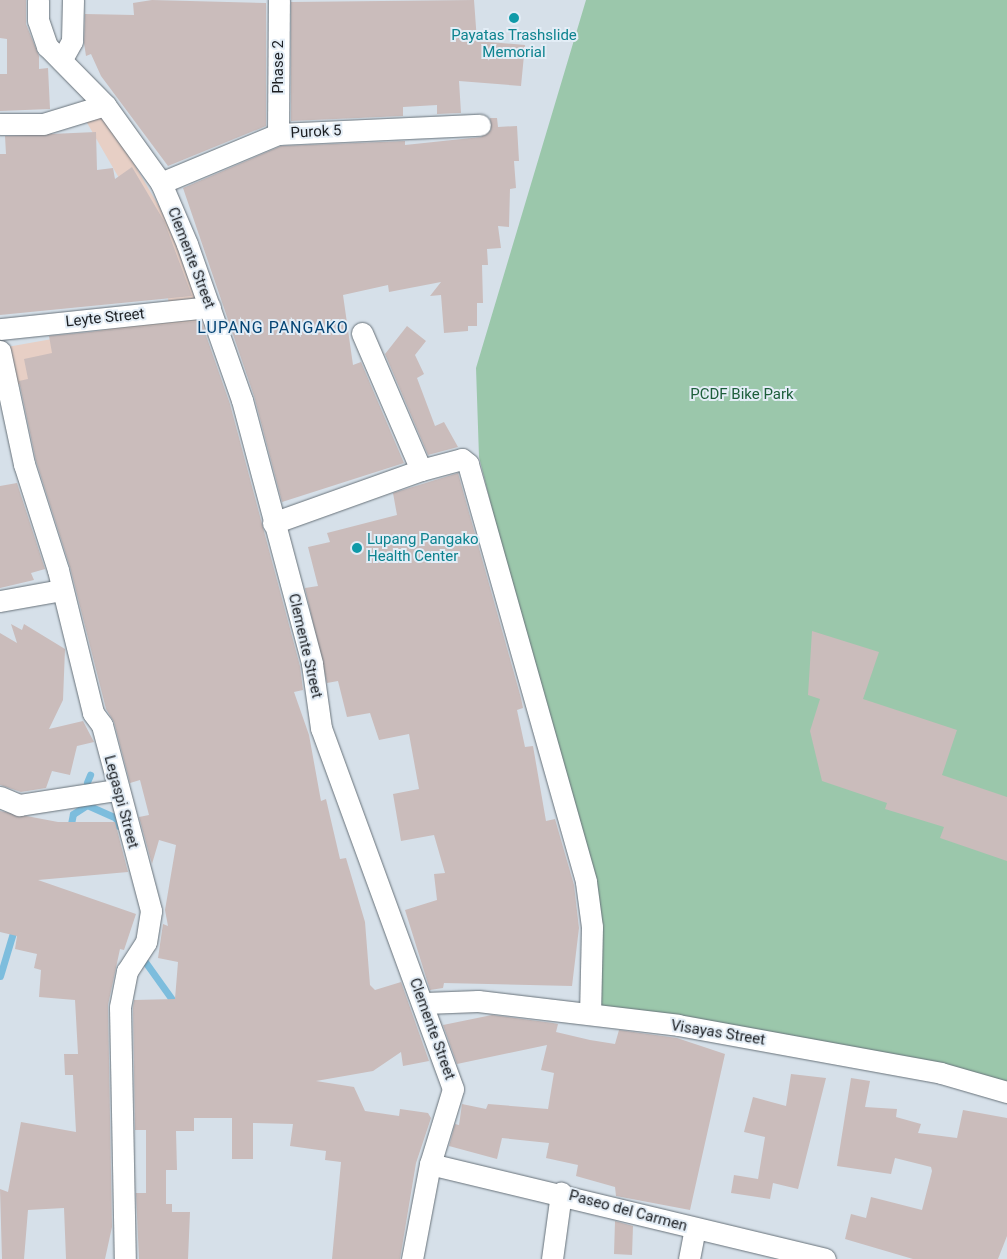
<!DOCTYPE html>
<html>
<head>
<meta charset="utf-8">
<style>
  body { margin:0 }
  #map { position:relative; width:1007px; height:1259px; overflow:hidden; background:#d6e0e9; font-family:Roboto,sans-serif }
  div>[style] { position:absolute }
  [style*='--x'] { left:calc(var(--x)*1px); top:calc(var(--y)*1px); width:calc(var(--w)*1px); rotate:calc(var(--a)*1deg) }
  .commercial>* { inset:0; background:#e7cfc5 }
  .green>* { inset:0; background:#9bc7ab }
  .stream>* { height:7px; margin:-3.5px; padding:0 3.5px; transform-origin:3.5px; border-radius:3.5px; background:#7dbddd }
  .building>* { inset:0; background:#cabcbb }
  .roads { filter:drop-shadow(0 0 1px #68727a) drop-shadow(0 0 1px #68727a) }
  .street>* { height:21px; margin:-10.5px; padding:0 10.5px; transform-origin:10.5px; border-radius:10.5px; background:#fff }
  .dots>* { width:14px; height:14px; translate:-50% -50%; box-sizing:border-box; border:2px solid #e3edf6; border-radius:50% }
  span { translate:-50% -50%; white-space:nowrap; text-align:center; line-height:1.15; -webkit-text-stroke:4px #e3edf6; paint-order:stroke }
  .culture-label { font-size:15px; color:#0d838f }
  .left { translate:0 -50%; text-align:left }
  .street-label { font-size:15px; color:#1b1e22 }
  .park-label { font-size:15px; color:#1d5e3b }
  .neighbourhood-label { font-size:16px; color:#054474; letter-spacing:1px }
</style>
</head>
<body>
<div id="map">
  <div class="commercial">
    <i style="clip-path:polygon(104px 113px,186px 252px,198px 305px,169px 307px,163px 254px,86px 121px)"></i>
    <i style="clip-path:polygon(199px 313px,206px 333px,11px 386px,7px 347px)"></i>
  </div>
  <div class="green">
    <i style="clip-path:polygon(586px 0,1007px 0,1007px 1085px,598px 1007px,596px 923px,479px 457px,476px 368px)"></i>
  </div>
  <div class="stream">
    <i style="--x:87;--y:782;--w:8;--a:-67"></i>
    <i style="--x:70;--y:829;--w:15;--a:-79"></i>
    <i style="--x:73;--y:814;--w:17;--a:-33"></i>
    <i style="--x:87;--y:805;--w:32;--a:24"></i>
    <i style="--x:116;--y:818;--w:8;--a:76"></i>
    <i style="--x:141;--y:956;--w:52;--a:54.5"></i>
    <i style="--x:0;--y:976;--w:52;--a:-73.3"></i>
  </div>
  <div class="building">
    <i style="clip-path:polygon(0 0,26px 0,26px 24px,39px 56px,39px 69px,48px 68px,50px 109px,0 111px,0 74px,7px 74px,7px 39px,0 38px)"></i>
    <i style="clip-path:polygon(152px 0,266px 3px,266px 126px,168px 166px,101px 76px,91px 54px,86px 56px,84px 43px,85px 14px,134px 15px,133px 3px)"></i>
    <i style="clip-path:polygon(474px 0,477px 41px,525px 45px,521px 86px,459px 81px,461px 113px,437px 114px,437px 105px,403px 107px,403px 116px,291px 121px,291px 2px)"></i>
    <i style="clip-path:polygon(490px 118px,497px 118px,498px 127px,517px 126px,519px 161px,514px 161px,516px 188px,510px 189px,509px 227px,498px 226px,501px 248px,487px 249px,488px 265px,482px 265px,483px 303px,477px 303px,477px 326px,468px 326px,468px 331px,444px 333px,441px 295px,430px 296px,441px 282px,389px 292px,388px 285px,343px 295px,353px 365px,361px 362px,404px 463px,282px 502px,254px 396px,183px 188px,281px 146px,405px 141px,405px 145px,481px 137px,491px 130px)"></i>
    <i style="clip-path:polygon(96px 132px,97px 170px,113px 168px,115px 179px,132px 167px,164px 221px,192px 296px,0 315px,0 154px,6px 154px,5px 136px)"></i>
    <i style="clip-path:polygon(201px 321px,230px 404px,300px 666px,303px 690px,294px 692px,309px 735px,321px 801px,326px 799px,340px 859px,346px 858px,365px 922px,370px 985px,375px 990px,401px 982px,429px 1061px,403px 1066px,401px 1052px,373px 1071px,316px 1081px,354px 1087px,365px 1111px,399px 1116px,400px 1109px,428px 1113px,431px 1118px,416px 1163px,400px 1259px,332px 1259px,341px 1162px,325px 1160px,326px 1151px,290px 1146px,293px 1124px,253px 1123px,253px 1159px,232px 1159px,232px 1118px,194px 1118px,194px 1131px,176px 1131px,177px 1170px,166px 1170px,166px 1204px,172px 1204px,172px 1212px,190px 1212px,188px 1259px,139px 1259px,136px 1193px,146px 1193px,146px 1130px,135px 1130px,133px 1008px,134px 1000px,175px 999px,178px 962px,158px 958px,163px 924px,168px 926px,165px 910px,176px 845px,159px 840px,152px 864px,139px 817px,149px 815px,140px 780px,130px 783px,114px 722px,106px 709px,70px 567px,36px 461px,19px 381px,28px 379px,24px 359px,52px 353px,49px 336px)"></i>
    <i style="clip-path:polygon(407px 326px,426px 341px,415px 355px,424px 374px,417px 378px,435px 426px,444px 422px,458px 447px,428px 455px,385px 354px)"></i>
    <i style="clip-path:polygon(458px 473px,521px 698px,523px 708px,517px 710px,525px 747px,533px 746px,546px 821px,555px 819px,574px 885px,579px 928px,572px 986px,444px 983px,443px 988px,430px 990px,405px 910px,437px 900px,434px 874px,445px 873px,434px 835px,401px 841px,393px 794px,419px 789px,409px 734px,379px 740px,370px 713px,347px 717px,338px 681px,327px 683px,305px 588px,318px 586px,308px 547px,330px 542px,327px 533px,397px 515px,393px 493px)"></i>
    <i style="clip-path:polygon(17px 483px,45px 569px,31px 573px,34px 580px,0 588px,0 486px)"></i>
    <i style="clip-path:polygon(11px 624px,22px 630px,24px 624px,65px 649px,63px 700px,49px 729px,83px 721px,94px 742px,77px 746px,70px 775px,52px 771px,46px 788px,21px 792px,0 785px,0 633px,17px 643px)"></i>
    <i style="clip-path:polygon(812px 631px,879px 652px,863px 699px,957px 730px,942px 775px,1007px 797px,1007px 861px,940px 838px,944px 827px,885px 809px,887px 803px,822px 781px,810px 731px,820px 699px,808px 695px)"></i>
    <i style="clip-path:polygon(0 811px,58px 822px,115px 822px,128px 872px,38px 880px,136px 914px,124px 950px,120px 949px,108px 1005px,112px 1227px,105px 1259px,66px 1259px,64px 1208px,28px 1210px,24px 1259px,2px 1259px,0 1189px,8px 1192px,21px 1122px,76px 1132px,73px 1075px,65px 1075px,64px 1054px,78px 1054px,75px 1000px,39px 997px,41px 970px,34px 968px,37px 954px,15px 949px,17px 936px,0 932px)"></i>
    <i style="clip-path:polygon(492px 1015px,553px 1023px,558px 1024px,556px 1032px,590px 1040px,615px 1044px,619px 1030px,677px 1038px,725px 1054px,690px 1210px,616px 1196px,615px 1187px,576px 1176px,578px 1165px,546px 1158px,549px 1143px,502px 1138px,497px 1159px,449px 1146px,455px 1124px,459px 1125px,462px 1104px,486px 1109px,488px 1104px,548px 1109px,554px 1073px,541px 1070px,547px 1045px,457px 1064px,443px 1025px)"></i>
    <i style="clip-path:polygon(791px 1074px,826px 1078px,798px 1189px,773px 1183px,770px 1199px,731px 1193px,734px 1175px,758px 1179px,765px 1137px,744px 1132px,753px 1097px,786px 1106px)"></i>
    <i style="clip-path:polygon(851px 1078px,870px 1081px,865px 1107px,897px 1109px,896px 1117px,921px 1124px,918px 1133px,957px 1138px,963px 1110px,1007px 1118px,1007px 1236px,998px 1259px,913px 1259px,845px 1239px,851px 1214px,866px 1218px,871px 1197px,922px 1210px,932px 1171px,931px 1167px,895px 1158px,891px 1174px,837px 1166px)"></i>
    <i style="clip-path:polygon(615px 1221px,633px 1226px,632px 1255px,614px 1254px)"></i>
  </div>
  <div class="roads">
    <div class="street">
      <i style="--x:38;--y:0;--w:20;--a:90"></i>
      <i style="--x:38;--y:20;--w:28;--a:71"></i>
      <i style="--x:47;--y:46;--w:83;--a:45.5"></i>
      <i style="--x:105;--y:105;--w:96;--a:54.3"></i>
      <i style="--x:161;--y:183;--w:66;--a:66.9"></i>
      <i style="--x:187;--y:244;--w:165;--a:70.6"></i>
      <i style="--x:242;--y:400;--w:273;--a:75.1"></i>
      <i style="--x:312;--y:664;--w:65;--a:82"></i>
      <i style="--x:321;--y:728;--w:384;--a:69.9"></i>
      <i style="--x:453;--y:1089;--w:78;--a:107"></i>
      <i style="--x:430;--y:1164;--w:97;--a:100.7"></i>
      <i style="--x:62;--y:59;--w:21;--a:-61"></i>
      <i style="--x:72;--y:41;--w:41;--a:-88.6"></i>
      <i style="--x:0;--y:124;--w:43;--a:0"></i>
      <i style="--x:43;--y:124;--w:65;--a:-17"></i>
      <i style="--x:278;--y:134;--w:134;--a:-89.6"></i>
      <i style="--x:161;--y:183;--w:127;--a:-22.7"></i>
      <i style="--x:278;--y:134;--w:202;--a:-2.6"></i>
      <i style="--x:0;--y:329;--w:211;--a:-6"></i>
      <i style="--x:362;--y:333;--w:149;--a:66.7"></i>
      <i style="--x:0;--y:351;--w:116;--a:78"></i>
      <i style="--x:24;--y:464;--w:111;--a:72.2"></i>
      <i style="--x:58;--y:570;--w:147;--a:76.2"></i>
      <i style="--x:93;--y:713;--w:15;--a:53"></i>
      <i style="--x:102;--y:725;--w:192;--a:75.2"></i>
      <i style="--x:151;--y:911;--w:31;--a:99"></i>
      <i style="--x:146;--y:942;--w:35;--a:123"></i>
      <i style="--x:127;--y:971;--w:37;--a:101"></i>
      <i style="--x:120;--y:1007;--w:252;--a:88.9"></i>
      <i style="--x:273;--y:523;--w:157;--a:-19.7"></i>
      <i style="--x:421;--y:470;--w:42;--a:-15"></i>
      <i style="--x:462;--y:459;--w:8;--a:40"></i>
      <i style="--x:468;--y:464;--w:434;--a:74.2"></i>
      <i style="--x:586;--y:882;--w:45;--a:82.4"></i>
      <i style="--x:592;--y:927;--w:87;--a:91.3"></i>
      <i style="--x:0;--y:601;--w:63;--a:-10.1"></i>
      <i style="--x:0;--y:797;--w:21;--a:23"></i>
      <i style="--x:19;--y:805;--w:98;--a:-8.8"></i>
      <i style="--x:425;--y:1003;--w:53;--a:-2.2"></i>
      <i style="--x:478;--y:1001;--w:201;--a:6.8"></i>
      <i style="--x:678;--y:1025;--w:267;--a:10.3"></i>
      <i style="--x:941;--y:1073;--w:69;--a:16.1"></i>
      <i style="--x:430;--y:1164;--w:406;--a:13.5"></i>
      <i style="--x:552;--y:1259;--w:67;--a:-82.2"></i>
      <i style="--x:689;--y:1259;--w:31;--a:-79"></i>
    </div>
  </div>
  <div class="dots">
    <i style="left:514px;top:18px;background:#0f9aa8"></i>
    <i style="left:357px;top:548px;background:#0f9aa8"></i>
  </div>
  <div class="culture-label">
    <span style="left:514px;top:44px">Payatas Trashslide<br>Memorial</span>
    <span class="left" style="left:367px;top:548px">Lupang Pangako<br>Health Center</span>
  </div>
  <div class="street-label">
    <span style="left:279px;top:67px;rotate:-90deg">Phase 2</span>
    <span style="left:316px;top:132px;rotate:-3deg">Purok 5</span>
    <span style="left:191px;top:258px;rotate:69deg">Clemente Street</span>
    <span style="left:105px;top:318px;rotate:-6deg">Leyte Street</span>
    <span style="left:305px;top:646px;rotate:77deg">Clemente Street</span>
    <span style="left:121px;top:802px;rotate:75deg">Legaspi Street</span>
    <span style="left:432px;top:1029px;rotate:70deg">Clemente Street</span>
    <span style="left:718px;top:1033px;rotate:9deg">Visayas Street</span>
    <span style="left:628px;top:1211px;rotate:15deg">Paseo del Carmen</span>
  </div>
  <div class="park-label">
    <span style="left:742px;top:395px">PCDF Bike Park</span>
  </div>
  <div class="neighbourhood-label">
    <span style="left:273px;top:328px">LUPANG PANGAKO</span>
  </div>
</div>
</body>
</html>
